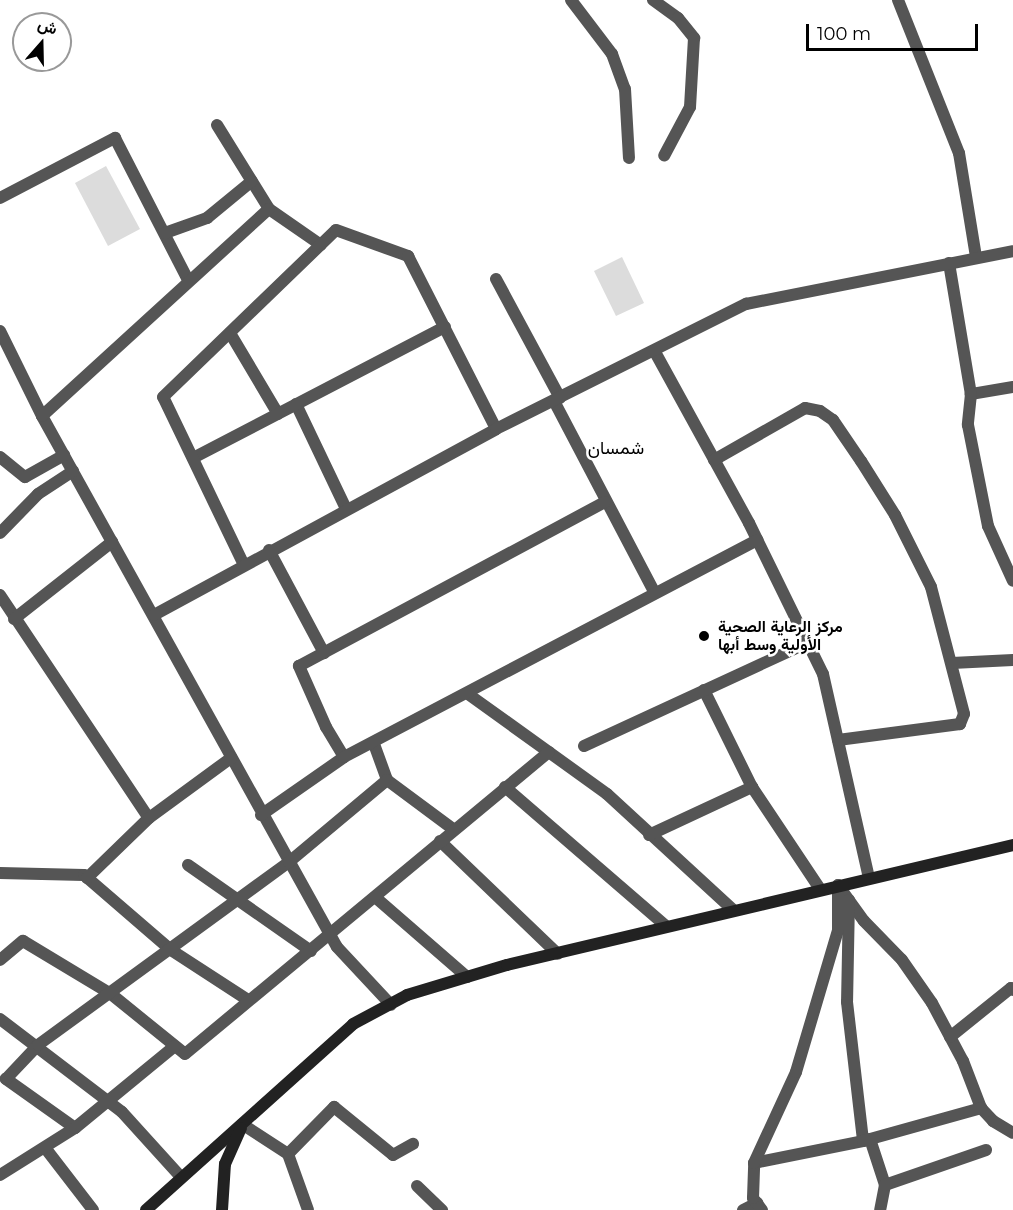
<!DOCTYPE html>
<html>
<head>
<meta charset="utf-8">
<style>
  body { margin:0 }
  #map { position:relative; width:1013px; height:1210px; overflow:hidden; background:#fff; font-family:Montserrat,Vazirmatn,sans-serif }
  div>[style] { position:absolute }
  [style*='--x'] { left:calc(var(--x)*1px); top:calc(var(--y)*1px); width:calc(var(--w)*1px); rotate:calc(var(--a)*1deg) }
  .green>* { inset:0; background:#dcdcdc }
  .street>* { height:12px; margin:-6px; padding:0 6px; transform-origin:6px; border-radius:6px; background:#555 }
  .secondary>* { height:12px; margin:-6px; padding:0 6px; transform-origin:6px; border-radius:6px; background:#222 }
  .dots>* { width:16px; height:16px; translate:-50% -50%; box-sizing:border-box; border:3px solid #fff; border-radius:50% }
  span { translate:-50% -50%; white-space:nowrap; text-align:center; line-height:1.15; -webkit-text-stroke:5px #fff; paint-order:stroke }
  .poi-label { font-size:16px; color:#000; font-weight:700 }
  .left { translate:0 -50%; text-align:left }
  .neighbourhood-label { font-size:18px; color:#000 }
  .north { position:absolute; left:12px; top:12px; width:60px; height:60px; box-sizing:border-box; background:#fff; border:2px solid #999; border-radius:50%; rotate:20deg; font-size:16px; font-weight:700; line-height:24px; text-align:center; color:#000 }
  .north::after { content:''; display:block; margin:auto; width:21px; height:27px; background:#000; clip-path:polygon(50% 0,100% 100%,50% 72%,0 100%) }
  .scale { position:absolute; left:806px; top:24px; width:172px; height:27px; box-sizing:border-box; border:3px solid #000; border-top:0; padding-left:8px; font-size:18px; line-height:21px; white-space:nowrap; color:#000; -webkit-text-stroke:4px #fff; paint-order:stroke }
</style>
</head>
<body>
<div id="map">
  <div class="green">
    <i style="clip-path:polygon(106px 166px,140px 229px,108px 246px,75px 183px)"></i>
    <i style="clip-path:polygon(622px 257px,644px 303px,616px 316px,594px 271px)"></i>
  </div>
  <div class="street">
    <i style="--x:571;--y:0;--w:68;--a:52.8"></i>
    <i style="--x:612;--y:54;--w:37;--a:70"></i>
    <i style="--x:625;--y:89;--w:69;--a:86.7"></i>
    <i style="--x:653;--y:0;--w:31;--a:36"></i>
    <i style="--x:678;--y:18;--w:26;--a:51"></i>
    <i style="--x:694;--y:38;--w:69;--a:93.3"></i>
    <i style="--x:690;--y:107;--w:55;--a:118"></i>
    <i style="--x:898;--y:0;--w:165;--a:68.3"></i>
    <i style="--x:959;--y:153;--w:105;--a:80.7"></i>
    <i style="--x:217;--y:125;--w:99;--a:58.2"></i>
    <i style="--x:269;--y:209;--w:63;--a:34.7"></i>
    <i style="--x:0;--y:198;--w:130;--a:-27.6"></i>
    <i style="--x:115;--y:138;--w:160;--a:62.8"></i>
    <i style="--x:165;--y:233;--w:45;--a:-19.7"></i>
    <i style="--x:207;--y:218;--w:58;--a:-39.4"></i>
    <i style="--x:949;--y:263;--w:133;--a:80.5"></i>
    <i style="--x:496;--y:279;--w:135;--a:61.7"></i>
    <i style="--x:0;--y:331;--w:95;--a:63.7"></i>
    <i style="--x:42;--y:416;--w:607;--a:60.95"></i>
    <i style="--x:337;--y:947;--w:79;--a:47"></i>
    <i style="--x:230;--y:333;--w:94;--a:59.3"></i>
    <i style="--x:655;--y:352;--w:195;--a:61.2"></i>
    <i style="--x:749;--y:523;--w:168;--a:63.9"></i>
    <i style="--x:823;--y:674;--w:209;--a:77.3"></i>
    <i style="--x:1013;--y:387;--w:43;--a:170.5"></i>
    <i style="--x:971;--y:394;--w:31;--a:96"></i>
    <i style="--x:968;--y:425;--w:103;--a:78.8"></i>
    <i style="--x:988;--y:526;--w:60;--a:65.6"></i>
    <i style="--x:554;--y:401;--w:217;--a:62.3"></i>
    <i style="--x:296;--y:404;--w:116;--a:64.5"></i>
    <i style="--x:42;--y:416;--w:307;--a:-42.4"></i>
    <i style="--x:0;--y:457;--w:32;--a:39"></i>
    <i style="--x:25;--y:477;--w:45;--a:-29.4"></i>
    <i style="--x:193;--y:458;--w:284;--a:-27.5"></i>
    <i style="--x:714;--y:460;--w:105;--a:-29.7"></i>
    <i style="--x:805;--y:408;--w:15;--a:11"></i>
    <i style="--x:820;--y:411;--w:16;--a:35"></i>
    <i style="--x:833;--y:420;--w:50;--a:55.7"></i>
    <i style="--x:861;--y:461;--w:64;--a:57.8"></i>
    <i style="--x:895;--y:515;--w:80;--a:63.4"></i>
    <i style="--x:931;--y:587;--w:131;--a:75.4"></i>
    <i style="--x:964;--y:714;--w:11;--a:112"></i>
    <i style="--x:960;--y:724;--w:123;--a:172.5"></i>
    <i style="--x:0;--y:533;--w:54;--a:-45.7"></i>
    <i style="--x:38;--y:494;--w:42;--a:-33.3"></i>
    <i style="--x:269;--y:550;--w:117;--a:61.9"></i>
    <i style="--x:243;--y:563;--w:184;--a:-115.7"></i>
    <i style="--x:163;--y:397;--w:240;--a:-44"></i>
    <i style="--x:336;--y:230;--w:77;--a:19.9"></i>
    <i style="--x:408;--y:256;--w:194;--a:63"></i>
    <i style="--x:0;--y:595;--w:268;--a:56.3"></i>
    <i style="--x:154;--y:615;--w:389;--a:-28.5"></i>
    <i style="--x:496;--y:429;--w:280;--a:-26.6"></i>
    <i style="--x:746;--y:304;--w:272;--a:-11.2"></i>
    <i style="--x:14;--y:619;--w:125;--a:-38.2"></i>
    <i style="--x:952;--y:663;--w:61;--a:-2.8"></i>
    <i style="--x:704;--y:690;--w:108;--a:63.7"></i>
    <i style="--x:752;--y:787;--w:123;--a:56.3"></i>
    <i style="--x:468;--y:694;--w:171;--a:35.7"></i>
    <i style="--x:607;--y:794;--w:171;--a:42.6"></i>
    <i style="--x:374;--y:744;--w:38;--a:70"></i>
    <i style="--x:387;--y:780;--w:82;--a:36.6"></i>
    <i style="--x:584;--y:746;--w:248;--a:-24.8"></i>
    <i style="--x:344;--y:757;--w:35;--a:-121"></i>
    <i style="--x:326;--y:727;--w:67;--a:-113.9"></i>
    <i style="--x:299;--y:666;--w:347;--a:-28.2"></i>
    <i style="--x:505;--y:787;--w:213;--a:40.8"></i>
    <i style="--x:261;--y:815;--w:101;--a:-34.9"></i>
    <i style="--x:344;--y:757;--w:467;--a:-27.7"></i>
    <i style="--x:649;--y:835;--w:114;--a:-25"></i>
    <i style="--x:440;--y:841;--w:163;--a:43.8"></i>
    <i style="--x:188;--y:865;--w:150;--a:35"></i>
    <i style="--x:0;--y:873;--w:84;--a:1.4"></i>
    <i style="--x:84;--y:875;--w:115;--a:40.8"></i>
    <i style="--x:171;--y:950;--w:92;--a:33"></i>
    <i style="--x:87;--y:878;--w:86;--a:-44.1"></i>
    <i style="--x:149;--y:818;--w:102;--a:-36.2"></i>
    <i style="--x:838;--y:885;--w:44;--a:54.2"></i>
    <i style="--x:864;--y:921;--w:54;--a:45.7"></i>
    <i style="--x:902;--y:960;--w:52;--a:55.1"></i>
    <i style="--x:932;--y:1003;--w:66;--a:61.9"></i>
    <i style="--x:963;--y:1061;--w:50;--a:69"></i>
    <i style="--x:981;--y:1108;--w:18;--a:47"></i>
    <i style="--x:993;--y:1121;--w:23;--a:31"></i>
    <i style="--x:375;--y:897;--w:122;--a:41"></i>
    <i style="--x:849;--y:900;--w:102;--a:91.1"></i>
    <i style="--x:847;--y:1002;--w:140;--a:83.4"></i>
    <i style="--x:0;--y:960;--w:30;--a:-40"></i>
    <i style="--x:23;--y:941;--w:103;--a:31.1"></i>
    <i style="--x:111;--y:994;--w:95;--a:39"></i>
    <i style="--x:185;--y:1054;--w:473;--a:-39.7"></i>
    <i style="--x:0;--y:1019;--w:153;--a:37.3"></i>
    <i style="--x:122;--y:1112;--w:88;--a:47.8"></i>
    <i style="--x:950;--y:1037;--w:78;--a:-38.8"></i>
    <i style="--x:1011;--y:988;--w:3;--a:45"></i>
    <i style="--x:242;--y:1124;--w:55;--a:33.1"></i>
    <i style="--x:288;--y:1154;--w:59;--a:70.3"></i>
    <i style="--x:75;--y:1128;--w:85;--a:-144.6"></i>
    <i style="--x:6;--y:1079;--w:47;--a:-46.7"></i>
    <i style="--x:38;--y:1045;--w:311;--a:-36.1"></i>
    <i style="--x:289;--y:862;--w:128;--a:-39.9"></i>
    <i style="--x:870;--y:1139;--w:48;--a:71.9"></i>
    <i style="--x:885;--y:1185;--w:25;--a:101"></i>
    <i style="--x:46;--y:1149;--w:77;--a:52.4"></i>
    <i style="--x:288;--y:1154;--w:66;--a:-45.6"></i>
    <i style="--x:334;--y:1107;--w:76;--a:39.1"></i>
    <i style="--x:393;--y:1155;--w:23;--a:-29"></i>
    <i style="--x:754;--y:1163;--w:111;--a:-11.4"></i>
    <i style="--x:863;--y:1141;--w:123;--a:-15.6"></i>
    <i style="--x:0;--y:1175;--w:89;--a:-32.1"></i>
    <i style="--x:75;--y:1128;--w:129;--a:-39.4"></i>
    <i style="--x:885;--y:1185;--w:107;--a:-19.1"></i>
    <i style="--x:417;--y:1186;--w:35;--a:44"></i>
    <i style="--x:743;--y:1210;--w:16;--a:-27"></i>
    <i style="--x:762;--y:1210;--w:15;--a:-127"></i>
    <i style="--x:753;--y:1198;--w:35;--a:-88"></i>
    <i style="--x:754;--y:1163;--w:100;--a:-65.2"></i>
    <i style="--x:796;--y:1072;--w:148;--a:-73.5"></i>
    <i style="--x:838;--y:930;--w:45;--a:-90"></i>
  </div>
  <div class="secondary">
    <i style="--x:146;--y:1210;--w:278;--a:-41.9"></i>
    <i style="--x:353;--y:1024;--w:61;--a:-28.2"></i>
    <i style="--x:407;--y:995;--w:104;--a:-16.7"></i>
    <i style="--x:507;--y:965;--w:520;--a:-13.34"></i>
    <i style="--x:222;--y:1210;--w:46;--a:-86.3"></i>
    <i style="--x:225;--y:1164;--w:39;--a:-66"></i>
  </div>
  <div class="dots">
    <i style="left:704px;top:636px;background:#000"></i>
  </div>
  <div class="poi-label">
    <span class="left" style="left:718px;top:636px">مركز الرعاية الصحية<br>الأولية وسط أبها</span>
  </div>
  <div class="neighbourhood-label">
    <span style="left:616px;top:448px">شمسان</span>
  </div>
  <div class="north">ش</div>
  <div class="scale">100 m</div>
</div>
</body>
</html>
